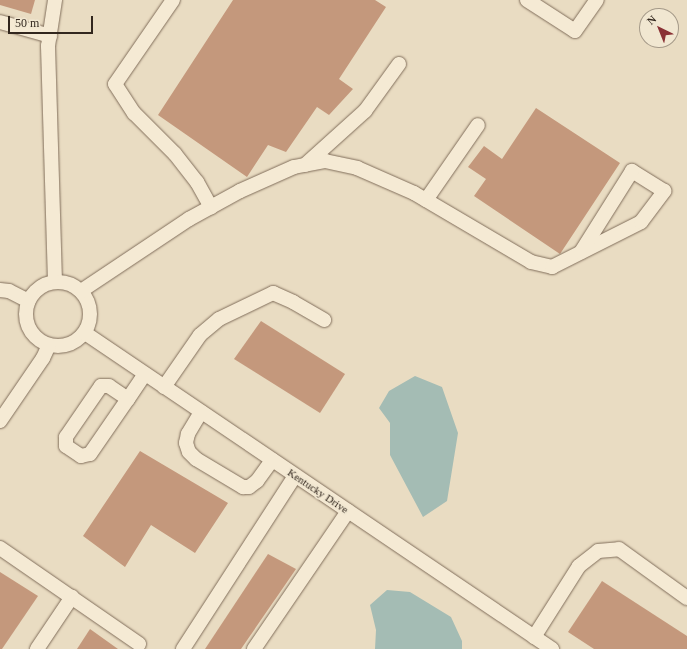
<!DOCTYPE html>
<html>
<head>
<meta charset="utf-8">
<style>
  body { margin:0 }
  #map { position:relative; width:687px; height:649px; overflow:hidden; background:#e9dcc2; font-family:"Times New Roman",serif }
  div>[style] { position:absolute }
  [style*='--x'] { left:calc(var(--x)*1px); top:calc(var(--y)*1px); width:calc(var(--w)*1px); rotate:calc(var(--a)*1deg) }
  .water>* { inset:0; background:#a4bcb4 }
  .building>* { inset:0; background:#c4987c }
  .roads { filter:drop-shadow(0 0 1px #816e5b) drop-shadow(0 0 1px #816e5b) }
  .minor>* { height:14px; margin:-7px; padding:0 7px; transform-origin:7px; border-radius:7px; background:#f5ead4 }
  .minor>.ring { margin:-7px; padding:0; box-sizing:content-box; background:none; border:14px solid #f5ead4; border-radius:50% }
  span { translate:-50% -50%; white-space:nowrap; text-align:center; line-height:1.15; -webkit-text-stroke:3.5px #f1e7d1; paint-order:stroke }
  .street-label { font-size:11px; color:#32271e }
  .north { position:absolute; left:639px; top:8px; width:40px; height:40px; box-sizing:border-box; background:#f1e7d1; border:1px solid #a59a89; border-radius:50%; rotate:317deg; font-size:11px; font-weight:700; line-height:16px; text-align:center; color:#32271e }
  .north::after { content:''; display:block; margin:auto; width:14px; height:18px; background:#8a3134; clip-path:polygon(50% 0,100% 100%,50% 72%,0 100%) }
  .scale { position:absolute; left:8px; top:16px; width:85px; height:18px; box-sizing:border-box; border:2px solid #32271e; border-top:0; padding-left:5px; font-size:12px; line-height:14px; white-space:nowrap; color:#32271e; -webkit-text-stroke:3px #f1e7d1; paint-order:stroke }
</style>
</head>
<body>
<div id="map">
  <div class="water">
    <i style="clip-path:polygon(415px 376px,442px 387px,458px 433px,447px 501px,423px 517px,390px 455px,390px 423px,379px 408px,389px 391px)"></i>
    <i style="clip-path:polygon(387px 590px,410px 592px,451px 617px,462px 641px,462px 649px,375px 649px,376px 630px,370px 605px)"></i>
  </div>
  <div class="building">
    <i style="clip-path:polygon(0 0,35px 0,31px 14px,0 5px)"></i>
    <i style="clip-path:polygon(233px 0,375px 0,386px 7px,339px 79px,353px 89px,329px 115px,317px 107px,286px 152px,268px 145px,247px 177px,158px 115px)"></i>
    <i style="clip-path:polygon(536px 108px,620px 163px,560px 254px,474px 196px,486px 179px,468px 167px,484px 146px,502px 159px)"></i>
    <i style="clip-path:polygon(261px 321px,345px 374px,320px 413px,234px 359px)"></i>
    <i style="clip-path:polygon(140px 451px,228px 503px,195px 553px,151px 525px,125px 567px,83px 536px)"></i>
    <i style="clip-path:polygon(268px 554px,296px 569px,241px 649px,205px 649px)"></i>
    <i style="clip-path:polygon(0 572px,38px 596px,2px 649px,0 649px)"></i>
    <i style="clip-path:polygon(602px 581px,687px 636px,687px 649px,594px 649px,568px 632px)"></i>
    <i style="clip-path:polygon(90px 629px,118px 649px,77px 649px)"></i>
  </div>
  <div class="roads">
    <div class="minor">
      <i style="--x:173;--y:0;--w:102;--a:124.6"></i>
      <i style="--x:115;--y:84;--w:35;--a:57"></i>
      <i style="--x:134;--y:113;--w:58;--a:45"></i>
      <i style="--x:175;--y:154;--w:36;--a:52"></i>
      <i style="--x:197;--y:182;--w:29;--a:61"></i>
      <i style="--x:527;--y:0;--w:57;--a:32.9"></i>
      <i style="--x:575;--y:31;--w:38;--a:-55"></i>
      <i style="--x:0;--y:22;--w:52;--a:15.6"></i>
      <i style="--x:305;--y:165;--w:81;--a:-42"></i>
      <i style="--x:365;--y:111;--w:58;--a:-54.1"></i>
      <i style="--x:426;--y:200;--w:91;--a:-55.3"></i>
      <i style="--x:55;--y:282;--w:236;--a:-91.7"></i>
      <i style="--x:48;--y:46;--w:47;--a:-81.3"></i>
      <i class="ring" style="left:26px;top:282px;width:50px;height:50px"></i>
      <i style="--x:0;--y:290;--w:9;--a:6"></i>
      <i style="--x:9;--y:291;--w:22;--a:27"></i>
      <i style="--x:81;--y:291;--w:130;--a:-33.7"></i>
      <i style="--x:189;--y:219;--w:58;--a:-28.8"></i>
      <i style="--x:240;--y:191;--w:59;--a:-24"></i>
      <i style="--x:294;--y:167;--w:32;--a:-11"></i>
      <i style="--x:325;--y:161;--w:33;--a:12"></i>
      <i style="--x:357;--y:168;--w:62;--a:23.7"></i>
      <i style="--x:414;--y:193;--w:136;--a:30.5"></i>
      <i style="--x:531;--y:262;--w:22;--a:13"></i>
      <i style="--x:552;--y:267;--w:100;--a:-26.8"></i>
      <i style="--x:641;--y:222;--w:39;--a:-53"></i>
      <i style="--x:664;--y:191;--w:38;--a:-148"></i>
      <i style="--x:632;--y:171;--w:96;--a:122.2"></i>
      <i style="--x:85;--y:333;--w:564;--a:34.08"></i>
      <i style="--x:164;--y:387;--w:63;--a:-55.3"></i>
      <i style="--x:200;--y:335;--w:25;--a:-40"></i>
      <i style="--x:219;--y:319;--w:60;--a:-25.7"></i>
      <i style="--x:273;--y:293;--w:22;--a:24"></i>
      <i style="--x:293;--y:302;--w:36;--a:30"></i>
      <i style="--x:128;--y:399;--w:23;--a:-146"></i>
      <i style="--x:109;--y:386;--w:8;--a:180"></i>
      <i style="--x:101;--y:386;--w:62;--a:124.5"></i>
      <i style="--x:66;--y:437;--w:9;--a:90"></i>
      <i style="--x:66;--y:446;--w:18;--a:34"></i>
      <i style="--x:81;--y:456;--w:9;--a:-13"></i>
      <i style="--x:90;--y:454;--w:67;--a:-55.4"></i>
      <i style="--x:128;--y:399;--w:30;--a:-56"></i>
      <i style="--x:201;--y:412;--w:26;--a:121"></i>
      <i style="--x:188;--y:434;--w:9;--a:103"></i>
      <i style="--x:186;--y:443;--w:9;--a:72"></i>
      <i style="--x:189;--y:452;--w:10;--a:45"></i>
      <i style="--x:196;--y:459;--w:55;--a:30.8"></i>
      <i style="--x:243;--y:487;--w:6;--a:0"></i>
      <i style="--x:249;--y:487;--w:10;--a:-37"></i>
      <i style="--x:257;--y:481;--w:26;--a:-54"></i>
      <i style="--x:0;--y:421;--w:76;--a:-55.7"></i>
      <i style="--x:43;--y:358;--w:14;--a:-65"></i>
      <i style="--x:0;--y:548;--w:169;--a:34.6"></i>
      <i style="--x:534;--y:637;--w:84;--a:-57.6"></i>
      <i style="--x:579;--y:566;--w:24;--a:-38"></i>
      <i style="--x:598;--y:551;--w:21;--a:-5"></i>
      <i style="--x:619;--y:549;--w:84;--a:35.8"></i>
      <i style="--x:37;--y:649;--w:63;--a:-56.1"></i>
      <i style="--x:183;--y:649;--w:206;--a:-57.1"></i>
      <i style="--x:254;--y:649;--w:167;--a:-55.7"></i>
    </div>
  </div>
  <div class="street-label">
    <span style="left:318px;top:491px;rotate:34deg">Kentucky Drive</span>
  </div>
  <div class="north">N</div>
  <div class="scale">50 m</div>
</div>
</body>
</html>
